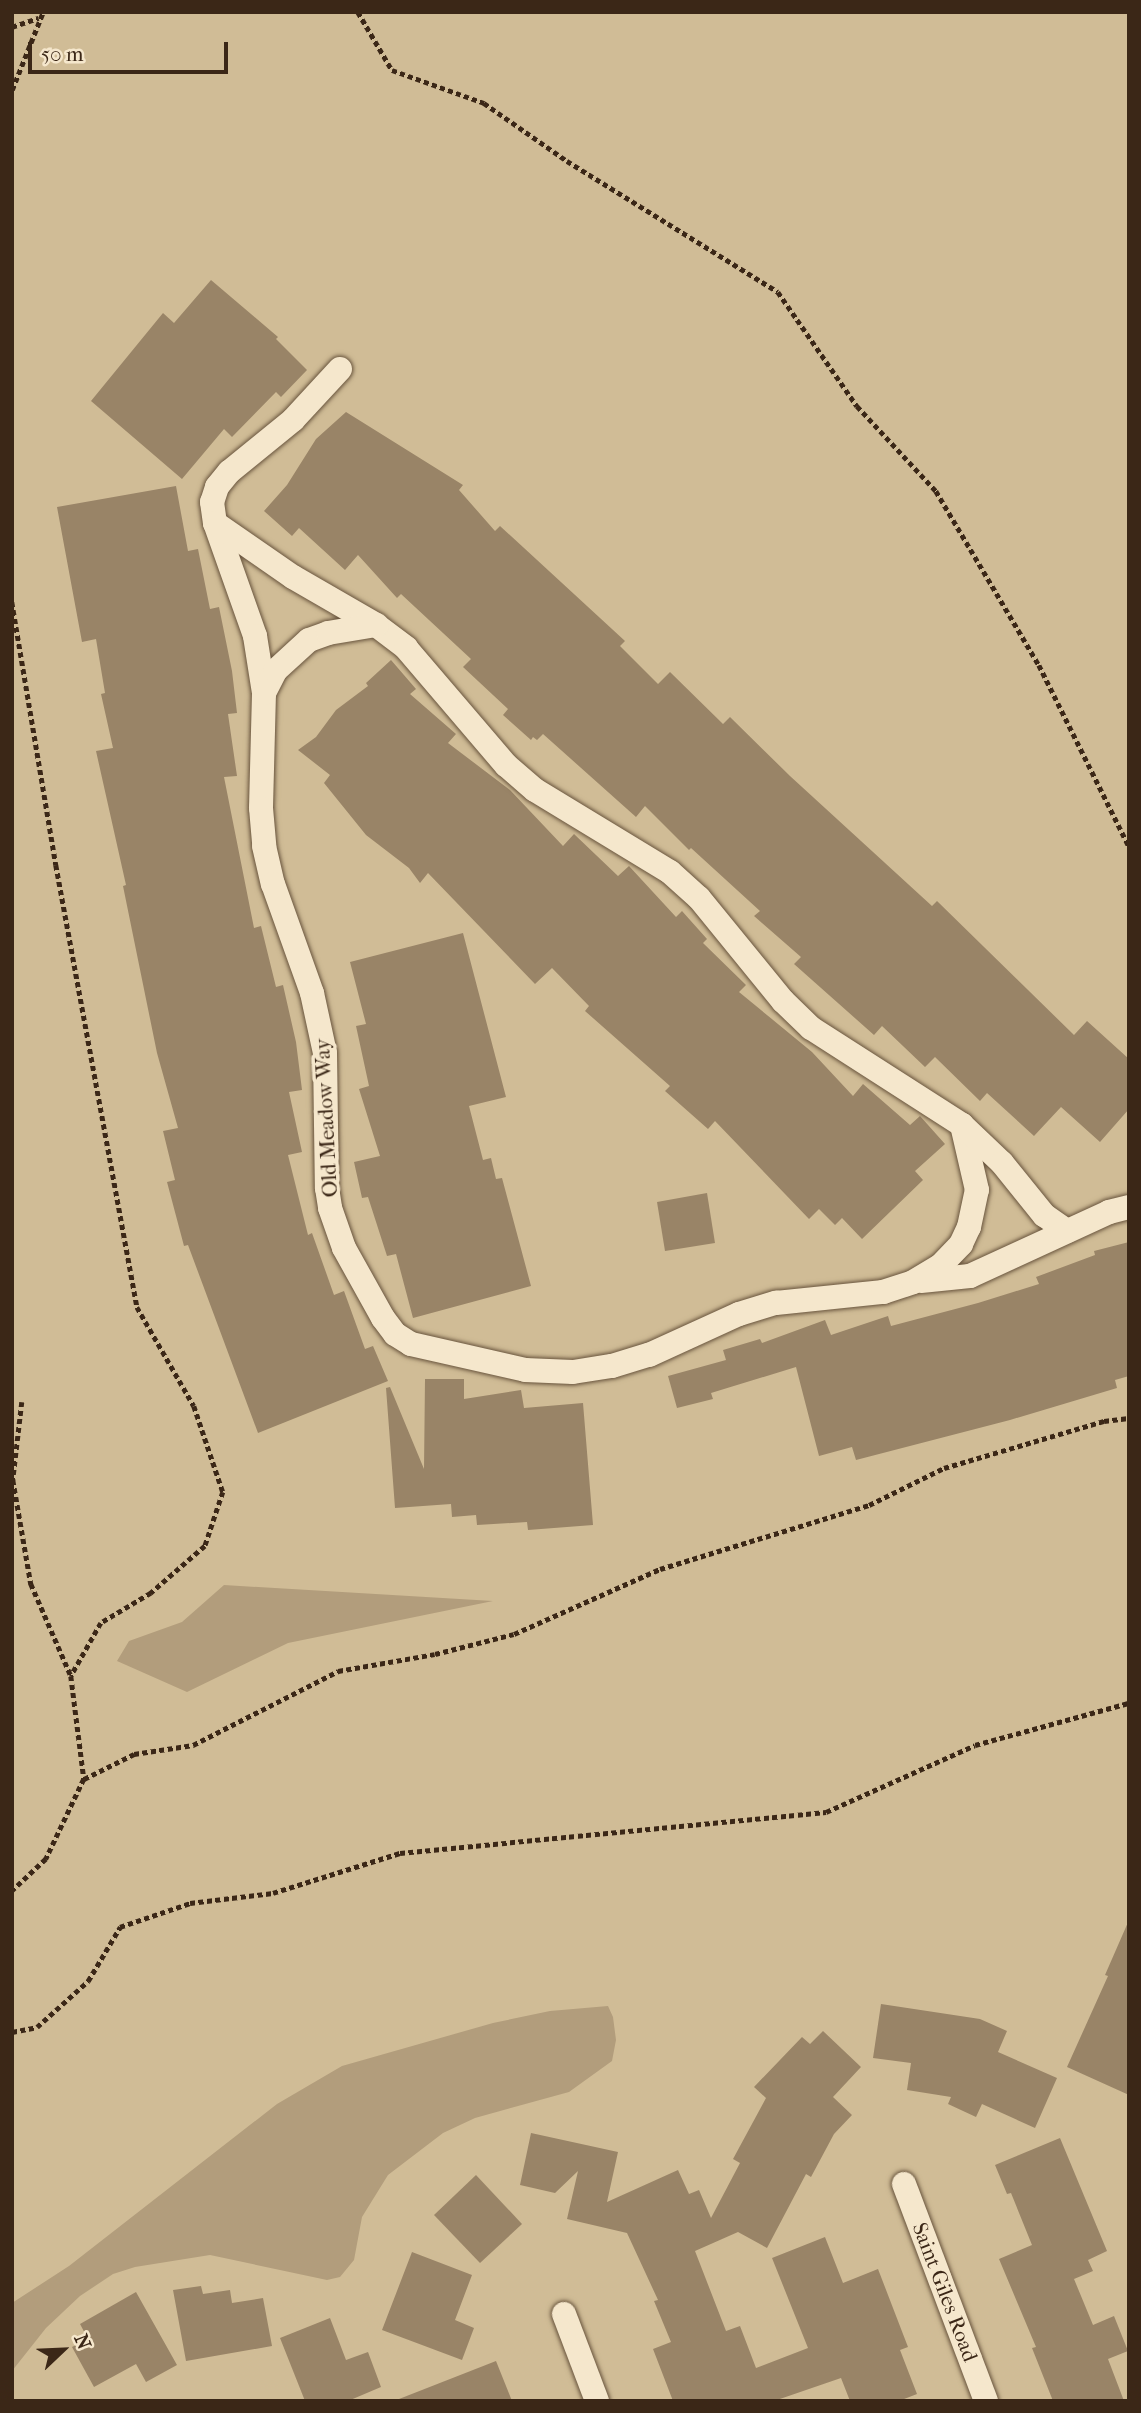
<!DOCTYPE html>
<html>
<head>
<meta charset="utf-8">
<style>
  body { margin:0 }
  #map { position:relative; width:1141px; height:2413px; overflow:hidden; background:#efdab0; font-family:"IM FELL French Canon",serif }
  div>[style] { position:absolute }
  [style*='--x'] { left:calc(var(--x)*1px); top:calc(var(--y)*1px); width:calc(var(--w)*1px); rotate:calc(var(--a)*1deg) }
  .green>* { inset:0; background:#d0bc96 }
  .water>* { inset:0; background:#b29d7c }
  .building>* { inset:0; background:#998467 }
  .path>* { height:4.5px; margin-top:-2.25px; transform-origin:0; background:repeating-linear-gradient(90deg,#3b2717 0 5px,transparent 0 8.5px) }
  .roads { filter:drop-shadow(0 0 2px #68543d) drop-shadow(0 0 2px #68543d) }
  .minor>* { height:24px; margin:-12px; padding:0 12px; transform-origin:12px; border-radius:12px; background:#f5e7cc }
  span { translate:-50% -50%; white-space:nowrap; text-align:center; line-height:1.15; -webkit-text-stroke:7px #f5e7cc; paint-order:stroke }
  .street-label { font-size:21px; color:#3b2717 }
  .frame { position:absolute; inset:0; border:14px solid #3b2717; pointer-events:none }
  .north { position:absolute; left:28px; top:2315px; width:70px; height:70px; -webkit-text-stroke:5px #f5e7cc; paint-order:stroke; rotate:67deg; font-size:19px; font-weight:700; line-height:28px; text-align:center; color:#3b2717 }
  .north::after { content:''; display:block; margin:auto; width:24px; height:32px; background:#3b2717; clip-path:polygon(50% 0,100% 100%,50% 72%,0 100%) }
  .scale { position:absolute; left:28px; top:42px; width:200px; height:32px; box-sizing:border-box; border:4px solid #3b2717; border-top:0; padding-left:9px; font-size:21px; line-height:24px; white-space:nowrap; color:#3b2717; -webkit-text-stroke:5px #f5e7cc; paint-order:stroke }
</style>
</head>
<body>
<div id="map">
  <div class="green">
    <i style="clip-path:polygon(12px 12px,1129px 12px,1129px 2401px,12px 2401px)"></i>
  </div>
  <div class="water">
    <i style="clip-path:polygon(224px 1585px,493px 1601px,288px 1643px,187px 1692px,117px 1661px,129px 1641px,182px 1622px)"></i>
    <i style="clip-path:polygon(608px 2006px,613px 2017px,616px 2040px,612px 2061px,569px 2092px,475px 2118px,443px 2133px,388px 2175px,362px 2217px,354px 2260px,340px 2277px,327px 2280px,210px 2255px,135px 2267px,113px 2274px,80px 2296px,46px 2328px,12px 2371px,12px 2303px,69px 2266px,277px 2104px,342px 2066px,493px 2023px,550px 2011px)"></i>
  </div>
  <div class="building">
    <i style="clip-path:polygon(211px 280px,278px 337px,276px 339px,307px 370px,281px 397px,276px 392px,232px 437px,224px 429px,182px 479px,91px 401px,163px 313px,174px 323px)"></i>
    <i style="clip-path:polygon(346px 412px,463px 485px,459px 490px,495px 531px,500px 526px,625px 641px,620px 646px,658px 684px,670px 672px,723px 724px,730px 717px,790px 776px,932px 906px,937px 901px,1074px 1035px,1087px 1021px,1129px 1059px,1129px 1109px,1100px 1142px,1061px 1107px,1034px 1136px,987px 1093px,980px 1101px,935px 1057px,925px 1067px,882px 1026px,874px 1035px,794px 964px,801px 957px,754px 916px,760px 911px,691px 848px,689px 850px,645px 806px,636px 817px,543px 734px,537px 740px,533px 737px,531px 740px,503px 715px,508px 709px,463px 667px,471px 659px,401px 594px,397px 598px,358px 555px,345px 570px,299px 528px,292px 536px,264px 511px,287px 485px,316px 439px)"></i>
    <i style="clip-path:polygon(176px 486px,188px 551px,198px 549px,210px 609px,219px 607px,232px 671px,237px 713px,228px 714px,237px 776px,224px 777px,254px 928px,261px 926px,276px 987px,283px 985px,296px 1042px,302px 1090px,289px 1092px,302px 1152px,288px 1155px,308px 1235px,312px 1233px,334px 1295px,344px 1291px,365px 1349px,373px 1346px,388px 1381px,258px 1433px,188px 1245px,184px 1246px,167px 1182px,175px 1180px,163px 1131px,178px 1128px,157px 1053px,123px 886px,126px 885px,96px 751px,113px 748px,101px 694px,105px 693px,96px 639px,82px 642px,57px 507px)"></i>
    <i style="clip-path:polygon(391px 660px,416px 689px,410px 694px,456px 734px,448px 743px,510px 790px,563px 846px,574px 834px,618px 876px,629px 866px,676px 917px,682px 911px,707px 939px,703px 943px,746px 985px,739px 992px,812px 1052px,853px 1096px,863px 1084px,910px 1125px,920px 1116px,945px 1144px,915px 1171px,923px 1180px,862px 1239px,842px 1218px,835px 1225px,819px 1209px,809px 1219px,715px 1121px,708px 1129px,665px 1091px,670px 1086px,585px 1011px,589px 1006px,552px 968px,535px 984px,428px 873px,420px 883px,409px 868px,366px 835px,324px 783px,330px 775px,298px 750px,316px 737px,336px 710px,368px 686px,366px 683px)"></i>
    <i style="clip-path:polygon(463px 933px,506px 1097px,469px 1106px,483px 1160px,491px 1158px,496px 1179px,502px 1178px,531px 1286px,413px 1318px,396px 1254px,387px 1256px,368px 1197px,362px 1198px,354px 1162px,380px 1156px,359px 1089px,369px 1086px,356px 1026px,366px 1024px,350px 962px)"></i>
    <i style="clip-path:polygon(707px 1193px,715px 1243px,665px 1251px,657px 1202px)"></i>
    <i style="clip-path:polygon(1129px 1242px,1129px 1376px,1115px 1380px,1117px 1388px,1010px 1420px,856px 1460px,852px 1447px,819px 1456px,796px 1367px,711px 1393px,713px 1399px,677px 1408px,668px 1376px,726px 1360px,723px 1350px,760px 1339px,762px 1343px,825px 1320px,831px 1335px,888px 1316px,891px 1326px,978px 1303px,1039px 1284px,1036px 1277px,1095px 1255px,1094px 1251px)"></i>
    <i style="clip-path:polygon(425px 1379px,464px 1379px,464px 1399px,521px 1390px,524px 1408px,583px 1403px,593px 1525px,528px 1530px,527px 1522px,477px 1525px,476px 1515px,452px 1517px,451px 1504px,395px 1508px,386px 1388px,390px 1387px,424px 1469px)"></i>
    <i style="clip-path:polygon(1129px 1920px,1129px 2095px,1067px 2067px,1108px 1976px,1105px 1975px)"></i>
    <i style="clip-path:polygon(881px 2004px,980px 2019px,1007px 2031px,998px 2052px,1057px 2078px,1035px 2128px,982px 2104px,976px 2117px,948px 2104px,951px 2097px,907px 2090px,911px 2063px,873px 2058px)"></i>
    <i style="clip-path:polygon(823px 2031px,861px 2067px,833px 2097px,852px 2115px,834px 2134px,811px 2177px,806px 2174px,767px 2248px,738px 2232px,695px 2251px,726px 2331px,740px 2326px,756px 2368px,808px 2348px,772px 2258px,825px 2237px,843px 2283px,878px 2269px,908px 2347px,900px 2350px,917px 2394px,899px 2401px,850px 2401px,841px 2378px,774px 2401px,673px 2401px,653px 2349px,671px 2342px,654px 2301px,658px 2300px,627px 2233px,567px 2219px,578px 2171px,555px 2193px,520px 2185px,531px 2133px,618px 2152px,607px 2202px,678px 2170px,689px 2194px,699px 2190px,711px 2218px,740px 2163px,733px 2159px,766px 2098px,754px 2087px,802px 2037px,810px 2044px)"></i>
    <i style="clip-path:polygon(1060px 2138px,1107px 2251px,1088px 2260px,1093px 2271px,1074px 2279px,1093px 2325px,1114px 2316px,1128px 2351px,1108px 2359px,1124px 2401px,1053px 2401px,1032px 2348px,1036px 2347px,999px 2259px,1032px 2245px,1011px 2193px,1007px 2194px,995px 2165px)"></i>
    <i style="clip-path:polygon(476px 2175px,522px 2224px,480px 2263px,434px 2215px)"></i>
    <i style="clip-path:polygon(412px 2252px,472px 2275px,455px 2320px,474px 2328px,462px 2360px,382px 2330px)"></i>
    <i style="clip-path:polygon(201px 2286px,203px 2294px,230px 2290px,232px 2303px,263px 2298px,272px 2346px,186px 2361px,173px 2290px)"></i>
    <i style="clip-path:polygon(136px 2292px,177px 2365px,146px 2382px,136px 2364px,94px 2387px,72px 2347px,88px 2339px,80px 2324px)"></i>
    <i style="clip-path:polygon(330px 2318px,346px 2360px,368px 2352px,381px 2387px,348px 2401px,305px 2401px,280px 2338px)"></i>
    <i style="clip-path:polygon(496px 2361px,512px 2401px,399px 2401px,399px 2399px)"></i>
  </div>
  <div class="path">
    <i style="--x:358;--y:12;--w:67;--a:59.6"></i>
    <i style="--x:392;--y:70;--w:98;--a:19.7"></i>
    <i style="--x:484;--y:103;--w:101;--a:34.9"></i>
    <i style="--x:567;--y:161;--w:248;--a:31.8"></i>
    <i style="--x:778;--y:292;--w:139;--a:55.3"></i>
    <i style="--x:857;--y:406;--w:116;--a:47.1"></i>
    <i style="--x:936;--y:491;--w:202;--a:59.4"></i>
    <i style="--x:1039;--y:665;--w:202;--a:63.6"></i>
    <i style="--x:12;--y:27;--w:28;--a:-19"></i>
    <i style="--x:12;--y:90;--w:84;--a:-68.3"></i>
    <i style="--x:12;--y:602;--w:267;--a:80.5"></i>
    <i style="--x:56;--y:865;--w:449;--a:79.6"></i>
    <i style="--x:137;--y:1307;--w:114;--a:60.1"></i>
    <i style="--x:194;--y:1406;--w:91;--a:71.4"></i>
    <i style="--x:223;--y:1492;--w:57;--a:108.4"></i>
    <i style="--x:205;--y:1546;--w:72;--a:139"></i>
    <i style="--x:151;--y:1593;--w:58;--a:149"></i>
    <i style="--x:101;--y:1623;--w:61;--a:119.5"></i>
    <i style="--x:71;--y:1676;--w:104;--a:82.8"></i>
    <i style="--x:84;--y:1779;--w:89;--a:115.4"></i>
    <i style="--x:46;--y:1859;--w:47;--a:136.7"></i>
    <i style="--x:22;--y:1402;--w:79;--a:96.6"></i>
    <i style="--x:13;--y:1480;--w:106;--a:80.2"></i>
    <i style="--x:31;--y:1584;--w:100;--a:66.5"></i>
    <i style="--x:84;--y:1779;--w:56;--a:-26.6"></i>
    <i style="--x:134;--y:1754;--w:60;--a:-8.7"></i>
    <i style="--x:193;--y:1745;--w:163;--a:-27"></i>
    <i style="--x:338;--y:1671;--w:98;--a:-9.9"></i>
    <i style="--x:435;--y:1654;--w:81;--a:-14.2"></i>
    <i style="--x:514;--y:1634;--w:160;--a:-24"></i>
    <i style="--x:660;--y:1569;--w:219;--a:-17"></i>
    <i style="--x:869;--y:1505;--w:84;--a:-26.3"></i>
    <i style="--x:944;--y:1468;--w:167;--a:-16.4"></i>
    <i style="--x:1104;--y:1421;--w:25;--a:-7"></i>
    <i style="--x:12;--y:2032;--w:25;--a:-11"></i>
    <i style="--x:37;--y:2027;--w:69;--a:-42"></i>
    <i style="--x:88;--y:1981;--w:63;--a:-59.3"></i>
    <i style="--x:120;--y:1927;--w:74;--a:-18.9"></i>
    <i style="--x:190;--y:1903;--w:84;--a:-6.9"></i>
    <i style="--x:273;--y:1893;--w:133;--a:-17.5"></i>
    <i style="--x:400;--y:1853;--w:428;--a:-5.5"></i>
    <i style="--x:826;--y:1812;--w:163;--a:-24.2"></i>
    <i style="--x:975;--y:1745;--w:160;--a:-15.3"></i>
  </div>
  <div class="roads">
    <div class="minor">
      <i style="--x:340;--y:369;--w:69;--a:132.7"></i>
      <i style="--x:293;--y:420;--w:82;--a:140.9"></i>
      <i style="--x:229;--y:472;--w:19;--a:129"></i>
      <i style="--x:217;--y:487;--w:16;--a:108"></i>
      <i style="--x:212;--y:502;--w:21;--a:82"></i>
      <i style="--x:215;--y:523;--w:120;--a:70.5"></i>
      <i style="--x:255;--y:636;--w:58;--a:81"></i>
      <i style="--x:264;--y:693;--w:115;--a:91.5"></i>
      <i style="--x:261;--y:808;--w:38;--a:85"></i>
      <i style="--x:264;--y:846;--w:39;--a:77"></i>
      <i style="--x:273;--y:884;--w:116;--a:70.3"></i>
      <i style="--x:312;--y:993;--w:61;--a:77.8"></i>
      <i style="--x:325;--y:1053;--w:135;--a:89.2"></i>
      <i style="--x:327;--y:1188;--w:20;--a:81"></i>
      <i style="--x:330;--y:1208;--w:42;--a:70.7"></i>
      <i style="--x:344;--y:1248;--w:80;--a:60.9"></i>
      <i style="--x:383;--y:1318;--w:20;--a:53"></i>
      <i style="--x:395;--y:1334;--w:19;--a:32"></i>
      <i style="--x:411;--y:1344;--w:117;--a:12.8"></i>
      <i style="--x:525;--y:1370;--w:48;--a:2.4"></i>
      <i style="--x:573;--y:1372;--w:39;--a:-9"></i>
      <i style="--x:612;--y:1366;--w:39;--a:-17"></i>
      <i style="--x:649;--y:1355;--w:99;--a:-24.5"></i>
      <i style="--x:739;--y:1314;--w:39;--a:-17"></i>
      <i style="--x:776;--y:1303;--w:108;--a:-5.9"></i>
      <i style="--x:883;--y:1292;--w:32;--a:-18"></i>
      <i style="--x:913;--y:1282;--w:33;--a:-31"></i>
      <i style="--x:941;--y:1265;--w:29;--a:-46"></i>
      <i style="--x:961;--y:1244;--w:19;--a:-65"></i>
      <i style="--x:969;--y:1227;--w:38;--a:-78"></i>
      <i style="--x:977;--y:1190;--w:67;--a:-103"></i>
      <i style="--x:215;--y:523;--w:95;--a:34.7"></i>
      <i style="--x:293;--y:577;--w:96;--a:30"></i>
      <i style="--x:376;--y:625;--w:38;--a:37"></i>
      <i style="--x:406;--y:648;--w:154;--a:49.5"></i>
      <i style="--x:506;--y:765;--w:38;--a:41"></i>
      <i style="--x:535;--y:790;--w:158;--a:31.3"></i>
      <i style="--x:670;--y:872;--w:39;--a:42"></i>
      <i style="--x:699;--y:898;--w:133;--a:50.8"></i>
      <i style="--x:783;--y:1001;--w:39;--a:44"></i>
      <i style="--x:811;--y:1028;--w:179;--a:32.7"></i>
      <i style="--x:962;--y:1125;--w:55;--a:43.5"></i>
      <i style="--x:1002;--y:1163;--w:67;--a:51.1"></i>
      <i style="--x:1044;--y:1215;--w:28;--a:35"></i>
      <i style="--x:264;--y:693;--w:25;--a:-63"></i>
      <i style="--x:275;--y:671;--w:46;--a:-42.4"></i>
      <i style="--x:309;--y:640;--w:20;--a:-20"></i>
      <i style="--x:328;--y:633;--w:49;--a:-9.5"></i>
      <i style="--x:921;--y:1281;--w:49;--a:-5.8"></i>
      <i style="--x:970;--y:1276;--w:153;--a:-24.7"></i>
      <i style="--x:1109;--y:1212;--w:21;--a:-14"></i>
      <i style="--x:904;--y:2184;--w:232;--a:69.3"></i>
      <i style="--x:564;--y:2314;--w:93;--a:69.2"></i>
    </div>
  </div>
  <div class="street-label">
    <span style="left:326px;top:1118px;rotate:-93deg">Old Meadow Way</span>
    <span style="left:945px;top:2292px;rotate:69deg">Saint Giles Road</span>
  </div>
  <div class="frame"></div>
  <div class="north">N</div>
  <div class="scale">50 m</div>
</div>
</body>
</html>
